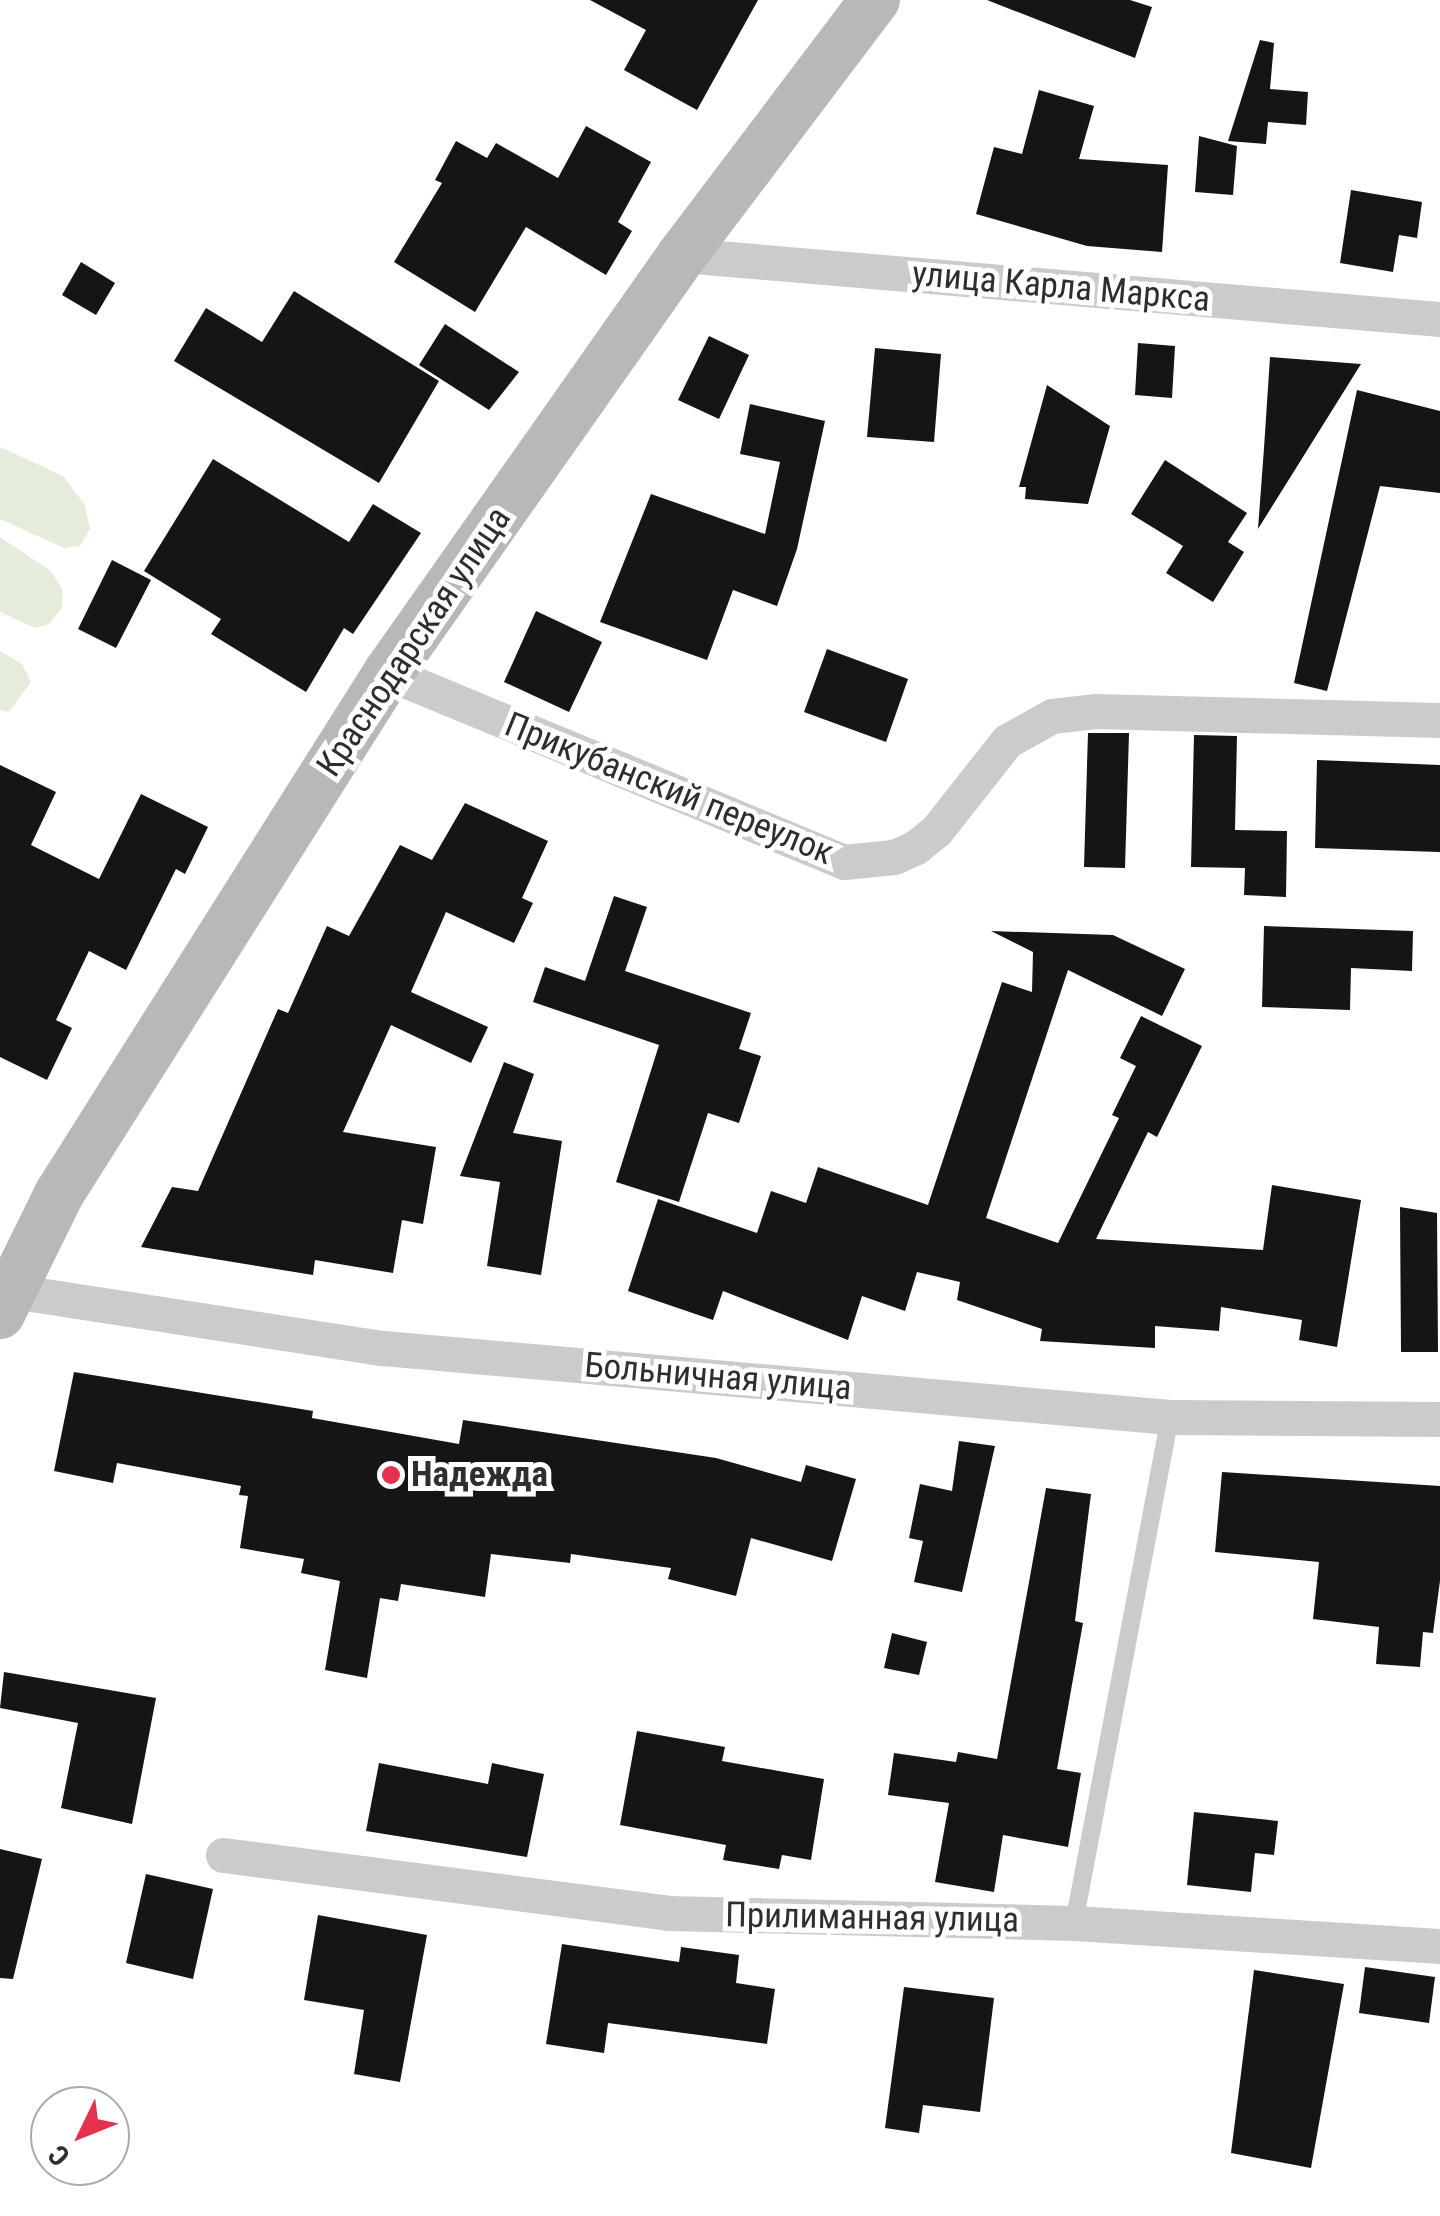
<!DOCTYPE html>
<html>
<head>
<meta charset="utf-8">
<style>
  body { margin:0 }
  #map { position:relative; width:1440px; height:2216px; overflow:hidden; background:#fff; font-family:"Roboto Condensed",sans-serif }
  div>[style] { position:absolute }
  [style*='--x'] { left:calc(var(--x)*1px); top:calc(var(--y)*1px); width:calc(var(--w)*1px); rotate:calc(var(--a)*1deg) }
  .green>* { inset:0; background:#e6ecdc }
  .building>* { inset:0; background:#151515 }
  .lane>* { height:18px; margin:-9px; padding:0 9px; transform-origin:9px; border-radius:9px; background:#cbcbcb }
  .street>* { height:35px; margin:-17.5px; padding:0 17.5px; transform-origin:17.5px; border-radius:17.5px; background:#cbcbcb }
  .secondary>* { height:50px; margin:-25px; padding:0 25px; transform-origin:25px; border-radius:25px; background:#b8b8b8 }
  .dots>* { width:28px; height:28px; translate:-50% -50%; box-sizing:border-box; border:5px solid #fff; border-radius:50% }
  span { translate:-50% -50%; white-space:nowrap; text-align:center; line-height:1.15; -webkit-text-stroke:10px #fff; paint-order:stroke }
  .street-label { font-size:35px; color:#2e2e2e }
  .poi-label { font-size:35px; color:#2e2e2e; font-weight:700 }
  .left { translate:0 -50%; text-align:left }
  .north { position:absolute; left:30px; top:2086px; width:100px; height:100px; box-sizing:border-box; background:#fff; border:2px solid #ababab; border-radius:50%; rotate:227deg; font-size:28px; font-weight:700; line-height:40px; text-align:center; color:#2e2e2e }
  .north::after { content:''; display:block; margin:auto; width:35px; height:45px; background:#e53150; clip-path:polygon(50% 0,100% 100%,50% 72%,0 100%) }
</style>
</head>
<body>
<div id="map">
  <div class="green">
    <i style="clip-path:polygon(0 447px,63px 476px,85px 505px,90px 529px,80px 546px,64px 548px,0 519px)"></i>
    <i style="clip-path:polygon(0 537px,51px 571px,63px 591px,62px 608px,49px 624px,35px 628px,0 612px)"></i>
    <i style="clip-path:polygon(0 651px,22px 664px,31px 682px,9px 712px,0 710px)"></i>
  </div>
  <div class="building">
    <i style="clip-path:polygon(590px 0,758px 0,697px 110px,624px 70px,646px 30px)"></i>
    <i style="clip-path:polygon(987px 0,1130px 0,1152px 7px,1135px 58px)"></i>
    <i style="clip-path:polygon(1260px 40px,1274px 43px,1270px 89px,1308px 92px,1306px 125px,1268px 122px,1266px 144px,1228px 141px)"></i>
    <i style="clip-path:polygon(1039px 90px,1094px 106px,1079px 159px,1168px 165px,1162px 252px,1087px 246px,976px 214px,994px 147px,1022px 154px)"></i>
    <i style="clip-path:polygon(586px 126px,651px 162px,618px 222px,632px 231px,606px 275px,526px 227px,475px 312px,394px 262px,442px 183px,435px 180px,456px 141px,487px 158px,496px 143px,558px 178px)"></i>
    <i style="clip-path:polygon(1199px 136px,1237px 146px,1233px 195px,1195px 192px)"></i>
    <i style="clip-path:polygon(1351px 190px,1422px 202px,1417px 238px,1399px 235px,1393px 272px,1340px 263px)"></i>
    <i style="clip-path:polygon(81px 262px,115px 283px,96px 315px,62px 295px)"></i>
    <i style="clip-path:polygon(294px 291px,439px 381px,379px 483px,174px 361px,206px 308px,262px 342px)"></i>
    <i style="clip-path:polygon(445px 324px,519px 372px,489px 410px,419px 365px)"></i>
    <i style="clip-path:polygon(709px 336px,749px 355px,719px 419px,678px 400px)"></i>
    <i style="clip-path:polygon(1138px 343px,1175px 346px,1172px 398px,1135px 395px)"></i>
    <i style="clip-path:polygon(875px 348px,941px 354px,934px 442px,867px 437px)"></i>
    <i style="clip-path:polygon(1270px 357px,1361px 364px,1258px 529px,1264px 448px)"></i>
    <i style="clip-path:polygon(1047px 385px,1110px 426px,1088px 504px,1025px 499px,1026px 487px,1019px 487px)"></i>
    <i style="clip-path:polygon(1357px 390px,1440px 411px,1440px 493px,1380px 486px,1327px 691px,1294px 683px)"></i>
    <i style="clip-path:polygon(750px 404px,825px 421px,797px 549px,777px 606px,733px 590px,707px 660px,600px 622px,651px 494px,765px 534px,780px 462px,740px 454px)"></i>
    <i style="clip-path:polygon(213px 459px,349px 542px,373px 504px,421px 533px,353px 634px,344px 628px,306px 692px,211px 634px,221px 619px,144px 571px)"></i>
    <i style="clip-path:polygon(1165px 460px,1247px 513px,1228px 542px,1244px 552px,1213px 602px,1166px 573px,1183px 546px,1131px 514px)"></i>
    <i style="clip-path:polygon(112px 560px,151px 580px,116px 648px,78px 629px)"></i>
    <i style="clip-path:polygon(536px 611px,602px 642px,569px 712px,504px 682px)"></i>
    <i style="clip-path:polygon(827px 649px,908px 679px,886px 742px,804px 712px)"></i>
    <i style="clip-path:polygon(1088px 733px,1129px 733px,1125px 868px,1084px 867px)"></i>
    <i style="clip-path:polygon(1194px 735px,1237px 736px,1235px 830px,1287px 831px,1286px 897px,1244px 895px,1245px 868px,1191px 867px)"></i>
    <i style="clip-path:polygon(1317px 760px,1440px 765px,1440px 852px,1315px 848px)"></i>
    <i style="clip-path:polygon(0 765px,56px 792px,31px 845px,99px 879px,141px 794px,208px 827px,185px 874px,176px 869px,126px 970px,89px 951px,56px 1020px,72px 1028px,47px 1080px,0 1057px)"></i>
    <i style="clip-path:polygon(465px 803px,548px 841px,522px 898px,533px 903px,514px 943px,446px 912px,411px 992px,488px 1027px,471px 1063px,391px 1025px,343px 1132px,436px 1147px,423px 1224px,402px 1220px,393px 1273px,315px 1260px,313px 1275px,141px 1247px,172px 1187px,198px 1191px,278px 1009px,288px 1013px,327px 926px,349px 936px,400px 845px,432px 860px)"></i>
    <i style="clip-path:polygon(614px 896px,647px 907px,625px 971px,751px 1013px,739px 1049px,761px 1056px,739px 1123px,708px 1113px,679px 1202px,616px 1182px,659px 1045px,533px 1002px,545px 967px,585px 981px)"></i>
    <i style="clip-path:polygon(1264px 926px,1413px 931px,1412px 971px,1351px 968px,1350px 1010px,1262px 1007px)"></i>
    <i style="clip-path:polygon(991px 931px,1113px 935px,1185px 969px,1162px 1016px,1068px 970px,986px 1218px,1058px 1243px,1119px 1118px,1112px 1115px,1136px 1066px,1120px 1058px,1141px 1016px,1202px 1046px,1157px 1137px,1148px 1132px,1096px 1239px,1263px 1250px,1272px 1185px,1361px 1200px,1337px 1347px,1299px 1340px,1302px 1320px,1221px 1307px,1219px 1331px,1155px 1326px,1155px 1348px,1040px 1341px,1042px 1329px,957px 1300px,960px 1282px,917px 1272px,905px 1311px,862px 1296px,848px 1340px,723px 1291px,713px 1320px,628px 1291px,658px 1199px,757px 1233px,771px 1191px,806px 1203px,818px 1167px,928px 1205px,1002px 982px,1032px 992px,1033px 952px)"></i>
    <i style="clip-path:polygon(504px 1062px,534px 1074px,513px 1133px,562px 1141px,541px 1275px,487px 1266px,500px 1182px,460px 1176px)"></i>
    <i style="clip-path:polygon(1400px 1207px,1437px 1213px,1438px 1352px,1401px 1352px)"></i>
    <i style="clip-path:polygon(74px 1372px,313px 1411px,312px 1418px,459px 1444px,463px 1420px,716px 1458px,801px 1482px,806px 1465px,856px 1479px,832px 1561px,751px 1538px,736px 1596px,668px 1579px,671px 1568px,571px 1554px,570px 1563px,491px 1554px,485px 1597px,401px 1584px,398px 1601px,380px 1598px,367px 1678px,325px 1670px,340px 1581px,301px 1573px,304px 1559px,240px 1548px,248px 1496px,239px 1495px,241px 1486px,117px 1463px,113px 1483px,54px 1471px)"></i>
    <i style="clip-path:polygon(959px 1441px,995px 1446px,962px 1592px,914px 1582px,923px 1541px,909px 1538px,920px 1484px,952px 1491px)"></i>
    <i style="clip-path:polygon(1222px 1472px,1440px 1486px,1440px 1581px,1433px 1633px,1423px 1632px,1420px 1667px,1376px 1664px,1379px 1627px,1313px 1619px,1319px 1562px,1215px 1552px)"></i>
    <i style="clip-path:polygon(1046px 1488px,1091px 1494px,1075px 1621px,1083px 1623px,1057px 1769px,1081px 1773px,1068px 1847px,1003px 1835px,994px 1892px,935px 1882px,949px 1803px,888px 1795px,894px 1753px,956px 1762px,958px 1752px,997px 1759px)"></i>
    <i style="clip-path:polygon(892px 1633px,927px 1642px,919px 1675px,884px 1668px)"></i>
    <i style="clip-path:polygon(4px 1672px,156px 1698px,132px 1824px,61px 1808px,78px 1723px,0 1708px)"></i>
    <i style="clip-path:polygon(637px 1731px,725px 1747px,722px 1761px,824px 1779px,811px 1860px,782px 1855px,779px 1869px,723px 1860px,726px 1845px,620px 1825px)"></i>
    <i style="clip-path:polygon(379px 1763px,488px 1784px,492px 1763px,544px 1774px,527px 1857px,366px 1831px)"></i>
    <i style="clip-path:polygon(1194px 1812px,1278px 1821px,1274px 1855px,1255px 1853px,1251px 1892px,1187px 1885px)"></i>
    <i style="clip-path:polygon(0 1849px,42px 1859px,13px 1979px,0 1978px)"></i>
    <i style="clip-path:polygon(146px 1874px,213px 1889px,193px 1979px,126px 1963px)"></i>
    <i style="clip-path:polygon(318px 1915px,427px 1935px,400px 2082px,354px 2074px,364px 2010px,304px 2000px)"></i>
    <i style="clip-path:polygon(562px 1944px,679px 1962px,681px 1947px,739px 1955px,736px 1983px,775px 1989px,767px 2044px,608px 2023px,604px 2053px,546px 2044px)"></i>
    <i style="clip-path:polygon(1365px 1967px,1435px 1977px,1429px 2023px,1359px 2013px)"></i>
    <i style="clip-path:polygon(1254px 1970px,1344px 1984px,1311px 2168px,1231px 2153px)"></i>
    <i style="clip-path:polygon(904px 1987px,994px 1998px,980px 2112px,923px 2105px,919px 2133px,885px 2128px)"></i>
  </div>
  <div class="lane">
    <i style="--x:1074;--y:1923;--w:515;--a:-79.26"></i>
  </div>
  <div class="street">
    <i style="--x:682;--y:255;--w:761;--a:4.83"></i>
    <i style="--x:388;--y:673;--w:494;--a:22.5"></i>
    <i style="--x:844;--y:862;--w:50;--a:-5.7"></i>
    <i style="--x:894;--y:857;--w:24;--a:-24"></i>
    <i style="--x:916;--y:847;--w:26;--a:-39"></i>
    <i style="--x:936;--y:831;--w:115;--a:-51.7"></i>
    <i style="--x:1007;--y:741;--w:51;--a:-29.1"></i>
    <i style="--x:1052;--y:716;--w:43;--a:-6.6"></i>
    <i style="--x:1095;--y:711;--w:345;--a:1.5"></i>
    <i style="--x:0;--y:1289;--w:388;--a:8.8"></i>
    <i style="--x:383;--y:1348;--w:790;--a:5.01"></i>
    <i style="--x:1170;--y:1417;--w:270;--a:0.4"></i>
    <i style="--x:223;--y:1855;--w:448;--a:7.4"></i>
    <i style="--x:667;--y:1913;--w:407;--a:1.4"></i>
    <i style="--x:1074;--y:1923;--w:367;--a:3.6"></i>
  </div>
  <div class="secondary">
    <i style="--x:0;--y:1314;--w:134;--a:-63.8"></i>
    <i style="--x:59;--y:1194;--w:616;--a:-57.73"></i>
    <i style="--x:388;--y:673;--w:511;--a:-54.88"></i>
    <i style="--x:682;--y:255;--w:320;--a:-52.9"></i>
  </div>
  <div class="dots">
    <i style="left:391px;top:1475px;background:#e53150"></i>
  </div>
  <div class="street-label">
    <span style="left:1061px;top:287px;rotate:5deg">улица Карла Маркса</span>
    <span style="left:414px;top:642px;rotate:-56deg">Краснодарская улица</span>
    <span style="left:669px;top:789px;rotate:22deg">Прикубанский переулок</span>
    <span style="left:718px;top:1377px;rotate:5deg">Больничная улица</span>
    <span style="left:872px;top:1918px;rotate:1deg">Прилиманная улица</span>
  </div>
  <div class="poi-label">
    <span class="left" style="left:411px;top:1475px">Надежда</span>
  </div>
  <div class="north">С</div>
</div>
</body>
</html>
